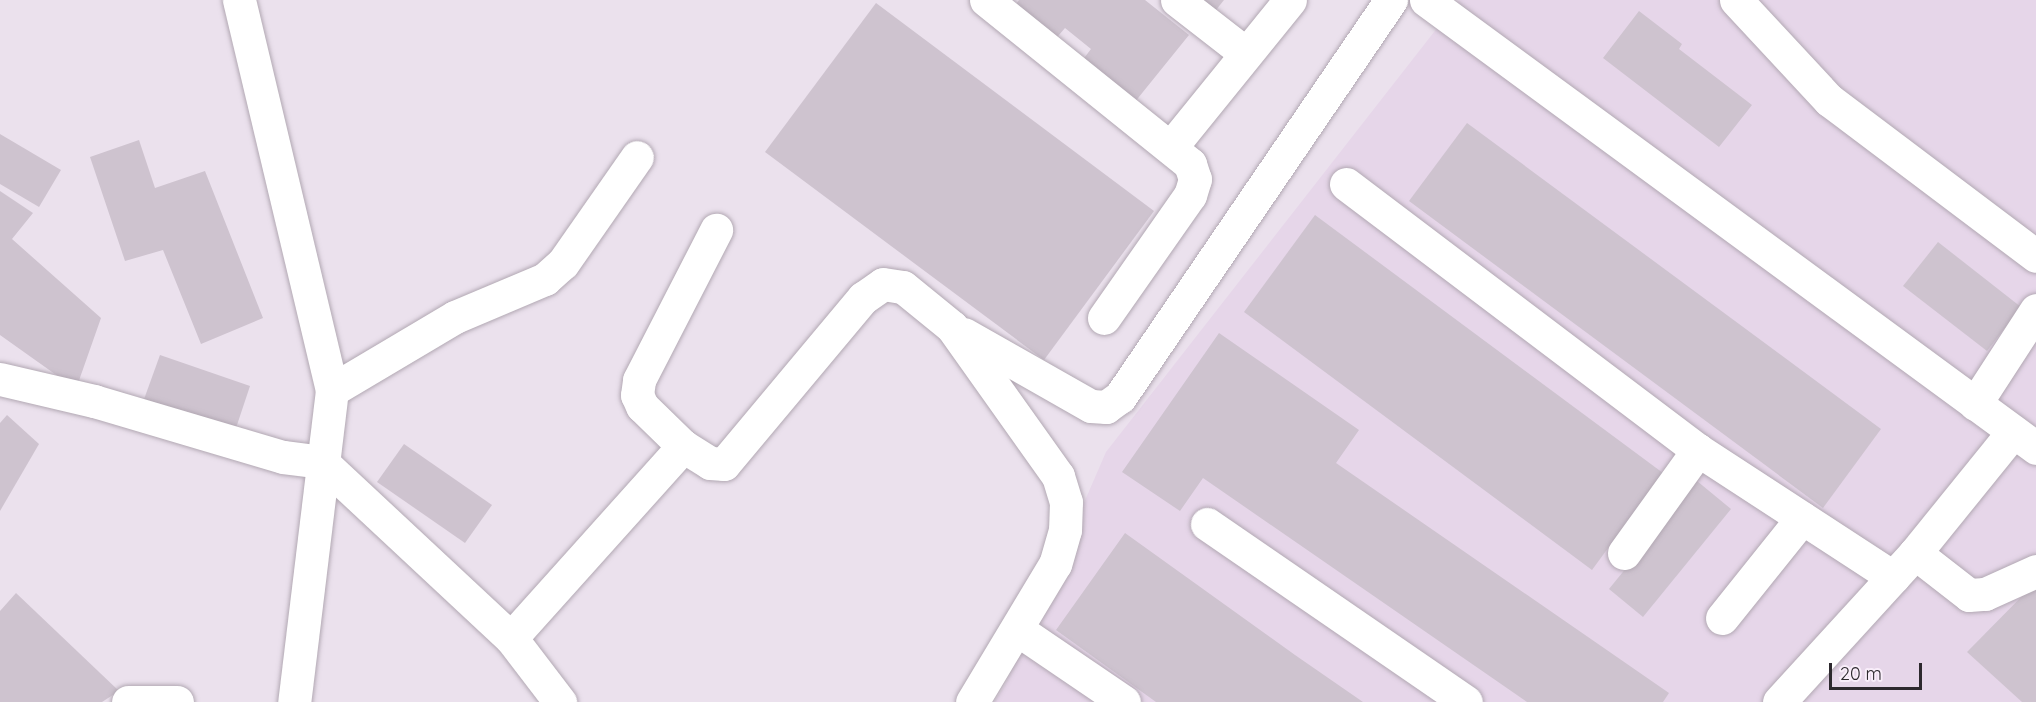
<!DOCTYPE html>
<html>
<head>
<meta charset="utf-8">
<style>
  body { margin:0 }
  #map { position:relative; width:2036px; height:702px; overflow:hidden; background:#ebe1ed; font-family:Quicksand,sans-serif }
  div>[style] { position:absolute }
  [style*='--x'] { left:calc(var(--x)*1px); top:calc(var(--y)*1px); width:calc(var(--w)*1px); rotate:calc(var(--a)*1deg) }
  .built>* { inset:0; background:#e6d6e9 }
  .building>* { inset:0; background:#cec3cf }
  .roads { filter:drop-shadow(0 0 2px #b2a8b3) drop-shadow(0 0 2px #b2a8b3) }
  .minor>* { height:33px; margin:-16.5px; padding:0 16.5px; transform-origin:16.5px; border-radius:16.5px; background:#fff }
  span { translate:-50% -50%; white-space:nowrap; text-align:center; line-height:1.15; -webkit-text-stroke:4.5px #f9eefa; paint-order:stroke }
  .scale { position:absolute; left:1829px; top:663px; width:93px; height:27px; box-sizing:border-box; border:3px solid #2d292e; border-top:0; padding-left:8px; font-size:18px; line-height:21px; white-space:nowrap; color:#2d292e; -webkit-text-stroke:4px #f9eefa; paint-order:stroke }
</style>
</head>
<body>
<div id="map">
  <div class="built">
    <i style="clip-path:polygon(1459px 0,2036px 0,2036px 702px,994px 702px,1005px 685px,1106px 452px)"></i>
  </div>
  <div class="building">
    <i style="clip-path:polygon(1019px 0,1145px 0,1189px 35px,1130px 108px,1078px 66px,1091px 49px,1065px 28px,1052px 43px,1011px 11px)"></i>
    <i style="clip-path:polygon(1203px 0,1224px 0,1216px 10px)"></i>
    <i style="clip-path:polygon(876px 3px,1154px 211px,1044px 360px,765px 152px)"></i>
    <i style="clip-path:polygon(1639px 11px,1682px 44px,1679px 49px,1752px 105px,1719px 147px,1603px 58px)"></i>
    <i style="clip-path:polygon(1467px 123px,1881px 429px,1823px 508px,1409px 201px)"></i>
    <i style="clip-path:polygon(0 134px,61px 170px,39px 207px,0 184px)"></i>
    <i style="clip-path:polygon(139px 140px,155px 188px,205px 171px,263px 318px,201px 344px,163px 250px,125px 261px,90px 157px)"></i>
    <i style="clip-path:polygon(0 191px,33px 213px,12px 239px,101px 318px,76px 389px,0 335px)"></i>
    <i style="clip-path:polygon(1315px 215px,1663px 473px,1592px 570px,1244px 312px)"></i>
    <i style="clip-path:polygon(1938px 242px,2021px 307px,1987px 351px,1903px 286px)"></i>
    <i style="clip-path:polygon(1219px 333px,1359px 430px,1336px 463px,1669px 693px,1663px 702px,1527px 702px,1203px 478px,1180px 511px,1122px 472px)"></i>
    <i style="clip-path:polygon(160px 355px,250px 386px,234px 434px,143px 402px)"></i>
    <i style="clip-path:polygon(7px 415px,39px 444px,0 511px,0 423px)"></i>
    <i style="clip-path:polygon(404px 444px,492px 505px,465px 543px,377px 482px)"></i>
    <i style="clip-path:polygon(1697px 481px,1731px 509px,1643px 617px,1609px 589px)"></i>
    <i style="clip-path:polygon(1125px 533px,1295px 655px,1363px 702px,1156px 702px,1056px 630px)"></i>
    <i style="clip-path:polygon(2032px 586px,2036px 589px,2036px 702px,2022px 702px,1967px 652px)"></i>
    <i style="clip-path:polygon(16px 593px,119px 691px,102px 702px,0 702px,0 611px)"></i>
  </div>
  <div class="roads">
    <div class="minor">
      <i style="--x:239;--y:0;--w:401;--a:76.6"></i>
      <i style="--x:332;--y:390;--w:314;--a:96.9"></i>
      <i style="--x:986;--y:0;--w:262;--a:38.8"></i>
      <i style="--x:1190;--y:164;--w:16;--a:72"></i>
      <i style="--x:1195;--y:179;--w:17;--a:107"></i>
      <i style="--x:1190;--y:195;--w:150;--a:125"></i>
      <i style="--x:1177;--y:0;--w:86;--a:37.9"></i>
      <i style="--x:1426;--y:0;--w:757;--a:36.29"></i>
      <i style="--x:1736;--y:0;--w:137;--a:47.1"></i>
      <i style="--x:1829;--y:100;--w:259;--a:37"></i>
      <i style="--x:1171;--y:147;--w:189;--a:-51"></i>
      <i style="--x:1346;--y:184;--w:441;--a:37.1"></i>
      <i style="--x:1698;--y:450;--w:233;--a:33.1"></i>
      <i style="--x:964;--y:334;--w:146;--a:29.6"></i>
      <i style="--x:1091;--y:406;--w:15;--a:4"></i>
      <i style="--x:1106;--y:407;--w:17;--a:-36"></i>
      <i style="--x:1120;--y:397;--w:481;--a:-55.7"></i>
      <i style="--x:0;--y:379;--w:97;--a:13.2"></i>
      <i style="--x:94;--y:401;--w:197;--a:16.5"></i>
      <i style="--x:283;--y:457;--w:39;--a:7"></i>
      <i style="--x:322;--y:462;--w:258;--a:43"></i>
      <i style="--x:511;--y:638;--w:81;--a:52.6"></i>
      <i style="--x:332;--y:390;--w:143;--a:-30.7"></i>
      <i style="--x:455;--y:317;--w:98;--a:-22.9"></i>
      <i style="--x:545;--y:279;--w:24;--a:-42"></i>
      <i style="--x:563;--y:263;--w:129;--a:-55.1"></i>
      <i style="--x:1975;--y:404;--w:112;--a:-57"></i>
      <i style="--x:683;--y:446;--w:57;--a:-135.7"></i>
      <i style="--x:642;--y:406;--w:12;--a:-114"></i>
      <i style="--x:637;--y:395;--w:15;--a:-82"></i>
      <i style="--x:639;--y:380;--w:169;--a:-62.8"></i>
      <i style="--x:1207;--y:524;--w:314;--a:34.5"></i>
      <i style="--x:1624;--y:553;--w:127;--a:-54.3"></i>
      <i style="--x:1915;--y:553;--w:68;--a:37.9"></i>
      <i style="--x:1969;--y:595;--w:16;--a:-4"></i>
      <i style="--x:1985;--y:594;--w:56;--a:-24.3"></i>
      <i style="--x:1722;--y:618;--w:128;--a:-51.3"></i>
      <i style="--x:1018;--y:630;--w:128;--a:34.2"></i>
      <i style="--x:511;--y:638;--w:258;--a:-48.1"></i>
      <i style="--x:683;--y:446;--w:32;--a:32"></i>
      <i style="--x:710;--y:463;--w:14;--a:4"></i>
      <i style="--x:724;--y:464;--w:217;--a:-50.1"></i>
      <i style="--x:863;--y:298;--w:24;--a:-35"></i>
      <i style="--x:883;--y:284;--w:20;--a:9"></i>
      <i style="--x:903;--y:287;--w:63;--a:39.2"></i>
      <i style="--x:952;--y:327;--w:183;--a:54.6"></i>
      <i style="--x:1058;--y:476;--w:27;--a:73"></i>
      <i style="--x:1066;--y:502;--w:28;--a:92"></i>
      <i style="--x:1065;--y:530;--w:35;--a:106"></i>
      <i style="--x:1055;--y:564;--w:161;--a:121"></i>
      <i style="--x:128;--y:702;--w:49;--a:0"></i>
      <i style="--x:1779;--y:702;--w:202;--a:-47.6"></i>
      <i style="--x:1915;--y:553;--w:156;--a:-51"></i>
    </div>
  </div>
  <div class="scale">20 m</div>
</div>
</body>
</html>
